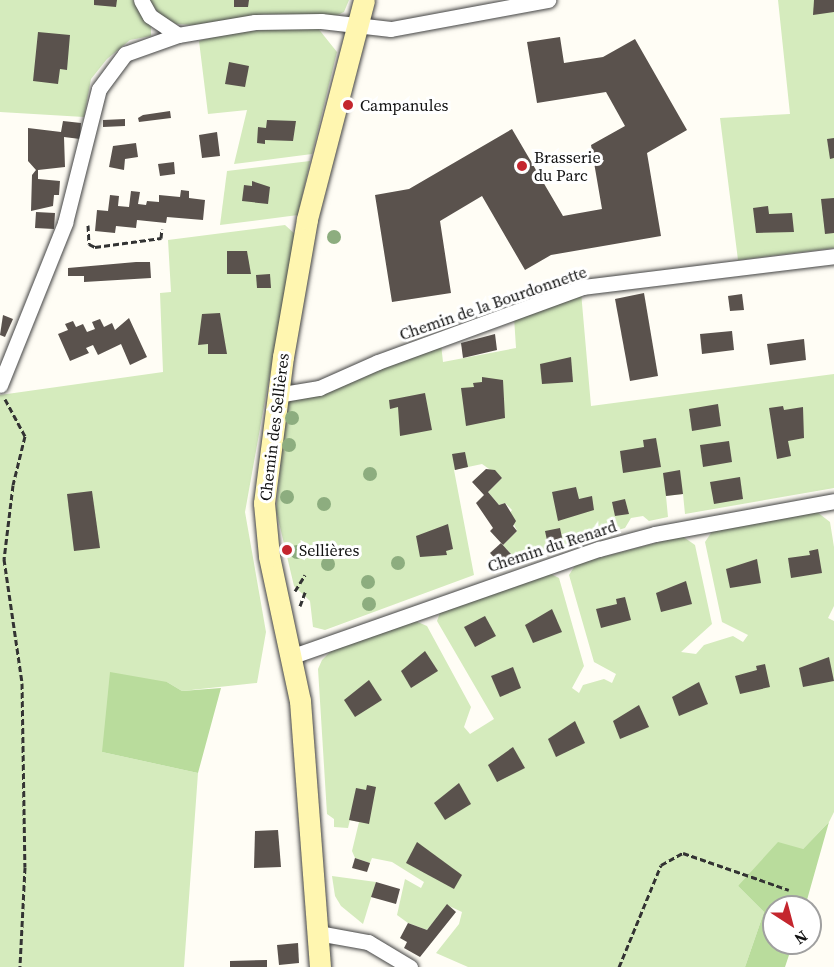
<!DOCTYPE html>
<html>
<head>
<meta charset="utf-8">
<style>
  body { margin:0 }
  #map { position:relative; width:834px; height:967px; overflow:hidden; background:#fffdf5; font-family:"Source Serif 4",serif }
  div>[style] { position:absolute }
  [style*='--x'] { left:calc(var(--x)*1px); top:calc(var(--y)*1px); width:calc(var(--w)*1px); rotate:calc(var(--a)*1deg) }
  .green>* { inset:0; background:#d5ebbd }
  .forest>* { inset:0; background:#b9dc9c }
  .building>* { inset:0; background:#5a524d }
  .path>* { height:3px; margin-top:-1.5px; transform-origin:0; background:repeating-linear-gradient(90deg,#333 0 6px,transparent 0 9px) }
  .roads { filter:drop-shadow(0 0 2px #444) drop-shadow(0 0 2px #444) }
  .street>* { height:15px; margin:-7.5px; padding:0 7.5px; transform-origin:7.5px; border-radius:7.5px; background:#fff }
  .secondary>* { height:21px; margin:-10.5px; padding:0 10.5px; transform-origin:10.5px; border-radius:10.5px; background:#fff6b0 }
  .trees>* { width:14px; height:14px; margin:-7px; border-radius:50%; background:#8dad7f }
  .dots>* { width:16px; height:16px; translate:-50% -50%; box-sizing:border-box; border:3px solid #fff; border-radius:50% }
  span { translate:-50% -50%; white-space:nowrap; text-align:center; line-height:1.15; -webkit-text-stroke:6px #fff; paint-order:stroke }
  .poi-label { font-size:16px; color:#111 }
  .left { translate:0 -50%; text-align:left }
  .street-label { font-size:16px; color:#111 }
  .north { position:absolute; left:762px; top:895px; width:60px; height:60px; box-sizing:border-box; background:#fff; border:2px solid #a0a0a0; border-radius:50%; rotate:144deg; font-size:16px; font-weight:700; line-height:24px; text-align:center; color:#111 }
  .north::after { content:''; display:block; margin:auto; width:21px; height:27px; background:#c4262e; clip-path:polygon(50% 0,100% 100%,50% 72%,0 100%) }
</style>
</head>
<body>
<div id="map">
  <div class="green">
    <i style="clip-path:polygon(0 0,133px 0,151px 27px,151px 36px,130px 40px,107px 59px,91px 79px,84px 117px,0 112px)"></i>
    <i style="clip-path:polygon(149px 0,349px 0,344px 12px,335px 16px,264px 14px,194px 25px,176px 24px,160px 15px)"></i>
    <i style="clip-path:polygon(778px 0,834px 0,834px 248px,738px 260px,720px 118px,790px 114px)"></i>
    <i style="clip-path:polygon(317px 27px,337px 52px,312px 154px,234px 164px,247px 110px,208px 114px,199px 41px,233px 32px)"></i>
    <i style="clip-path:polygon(310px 161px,298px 215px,220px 225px,227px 171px)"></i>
    <i style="clip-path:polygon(285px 225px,295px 234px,245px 512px,266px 632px,257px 683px,182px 691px,167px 682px,102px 752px,198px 773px,184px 967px,0 967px,0 395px,163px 372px,160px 293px,171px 292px,168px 240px)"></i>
    <i style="clip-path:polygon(581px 292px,591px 406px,834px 374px,834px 488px,685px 514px,683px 494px,666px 496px,668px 517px,649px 521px,643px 516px,631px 518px,625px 528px,500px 564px,511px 554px,503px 545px,517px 531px,509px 514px,512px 510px,505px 503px,499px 505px,488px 492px,502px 478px,482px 464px,454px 470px,474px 575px,325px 630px,313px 627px,310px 601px,294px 586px,276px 510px,287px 401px,365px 377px,365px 372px,441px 344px,443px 362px,516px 348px,514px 317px)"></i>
    <i style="clip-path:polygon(817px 512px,830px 522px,834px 547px,834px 606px,828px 618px,834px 621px,834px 812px,829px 822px,803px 849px,738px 886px,764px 912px,745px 967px,468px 967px,436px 953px,459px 924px,462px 912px,447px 905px,427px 930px,408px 923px,397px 915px,405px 879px,421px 888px,424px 882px,392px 862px,372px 858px,370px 863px,355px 858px,352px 851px,359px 822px,350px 820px,348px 828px,334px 827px,334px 819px,327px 814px,318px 669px,322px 660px,331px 651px,413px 620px,427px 626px,471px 707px,464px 727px,470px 734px,494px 719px,437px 621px,441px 610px,549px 573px,559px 578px,584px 666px,572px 688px,579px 693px,583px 685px,604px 679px,612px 683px,616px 674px,594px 662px,569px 575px,576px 564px,682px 536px,695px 545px,712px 624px,681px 652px,696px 654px,704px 645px,733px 636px,743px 642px,748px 635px,722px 622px,705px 542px,713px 530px)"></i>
    <i style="clip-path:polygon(332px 876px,376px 882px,363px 924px,341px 906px,335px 896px)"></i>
  </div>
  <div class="forest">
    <i style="clip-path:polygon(110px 672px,167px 682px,182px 691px,221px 688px,198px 773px,102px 752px)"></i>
    <i style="clip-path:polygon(829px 822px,805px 907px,774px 907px,774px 943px,793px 943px,785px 967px,745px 967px,764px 912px,738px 886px,778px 842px,803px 849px)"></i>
  </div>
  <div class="building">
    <i style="clip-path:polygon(94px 0,117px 0,116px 7px,94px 5px)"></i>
    <i style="clip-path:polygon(234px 0,249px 0,248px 7px,234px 7px)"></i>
    <i style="clip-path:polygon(814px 0,834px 0,834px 12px,813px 15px)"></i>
    <i style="clip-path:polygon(38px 32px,70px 35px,67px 70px,60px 69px,58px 84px,33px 81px)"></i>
    <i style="clip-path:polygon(560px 37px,564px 63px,603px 57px,635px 39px,687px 130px,647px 153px,661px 236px,551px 255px,525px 270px,482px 196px,440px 221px,451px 293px,392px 302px,375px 195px,409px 189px,512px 129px,563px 216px,602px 209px,591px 145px,625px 126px,606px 92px,537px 103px,527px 42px)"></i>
    <i style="clip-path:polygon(229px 62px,249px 66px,245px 87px,225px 84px)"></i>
    <i style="clip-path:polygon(170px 111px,171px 118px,139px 122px,138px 118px,143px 115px)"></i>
    <i style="clip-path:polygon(125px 119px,125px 126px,103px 127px,103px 120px)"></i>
    <i style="clip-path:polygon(267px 120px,296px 121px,293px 141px,265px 140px,265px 144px,257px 143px,258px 127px,266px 128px)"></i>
    <i style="clip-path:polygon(63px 121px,81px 123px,80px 139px,64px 137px,65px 167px,38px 170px,38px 179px,60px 181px,59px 195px,54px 195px,53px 206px,31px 211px,32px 175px,36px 170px,28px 161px,28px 128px,61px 132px)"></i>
    <i style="clip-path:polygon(217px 132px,220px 156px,202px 158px,199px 135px)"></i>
    <i style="clip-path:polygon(834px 138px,834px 158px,830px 159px,827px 139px)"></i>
    <i style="clip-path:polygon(136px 143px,138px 157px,125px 159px,124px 170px,109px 167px,113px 146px)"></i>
    <i style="clip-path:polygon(174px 162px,175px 174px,160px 176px,158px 164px)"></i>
    <i style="clip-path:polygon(252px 181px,270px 187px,268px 204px,242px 201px,244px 185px,252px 186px)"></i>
    <i style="clip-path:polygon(181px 190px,189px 191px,189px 198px,205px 200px,203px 220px,167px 217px,166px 223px,137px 220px,136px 228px,116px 226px,115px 233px,95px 231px,97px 210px,108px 211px,110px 195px,119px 196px,118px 206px,129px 207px,131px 191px,140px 192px,138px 204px,146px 205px,147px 201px,159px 202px,159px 195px,180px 197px)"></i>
    <i style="clip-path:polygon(834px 198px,834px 233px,825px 234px,821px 199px)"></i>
    <i style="clip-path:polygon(768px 206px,769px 214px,792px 213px,794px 232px,756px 233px,753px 208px)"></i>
    <i style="clip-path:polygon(36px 212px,55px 213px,54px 229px,35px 228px)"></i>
    <i style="clip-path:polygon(227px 251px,247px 251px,251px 274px,227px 274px)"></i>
    <i style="clip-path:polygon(136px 262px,150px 262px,151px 278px,84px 282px,84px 276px,68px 276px,68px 268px)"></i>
    <i style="clip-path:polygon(270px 274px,271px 288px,257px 288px,256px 275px)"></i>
    <i style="clip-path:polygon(644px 293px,658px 376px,630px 381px,615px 299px)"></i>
    <i style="clip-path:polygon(742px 294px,744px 310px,730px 311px,728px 296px)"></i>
    <i style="clip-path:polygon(220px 313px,227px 354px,208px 354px,208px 344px,198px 345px,202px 314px)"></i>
    <i style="clip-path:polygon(3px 315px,13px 319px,5px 337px,0 335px)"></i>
    <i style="clip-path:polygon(129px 318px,147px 357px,130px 365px,121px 344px,98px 355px,93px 345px,86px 348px,89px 353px,70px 361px,58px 334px,68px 330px,65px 324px,73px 321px,76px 327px,83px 324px,87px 332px,95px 329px,92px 322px,100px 319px,104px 327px,112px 323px,115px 330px)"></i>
    <i style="clip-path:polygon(732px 331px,734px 350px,702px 354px,700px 334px)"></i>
    <i style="clip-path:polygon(495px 334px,497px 350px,463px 358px,461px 343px)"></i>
    <i style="clip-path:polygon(804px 339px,806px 360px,770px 365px,767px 344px)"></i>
    <i style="clip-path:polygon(571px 357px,573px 382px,542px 384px,540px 364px)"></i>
    <i style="clip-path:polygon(482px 377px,503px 380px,505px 418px,466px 426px,461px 388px,474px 387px,473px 383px,482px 382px)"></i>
    <i style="clip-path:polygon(425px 393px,432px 430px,400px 436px,398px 407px,390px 409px,389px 400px)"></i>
    <i style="clip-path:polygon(718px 404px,721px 426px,692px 431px,689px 409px)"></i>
    <i style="clip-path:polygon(783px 406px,784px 410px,803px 407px,804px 438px,788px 441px,791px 456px,777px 459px,769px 408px)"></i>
    <i style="clip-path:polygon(656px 438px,661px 467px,623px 473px,620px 451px,644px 447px,643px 440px)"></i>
    <i style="clip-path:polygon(729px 441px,732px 462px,703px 467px,700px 445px)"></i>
    <i style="clip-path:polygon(465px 452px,468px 467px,455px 470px,452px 454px)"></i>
    <i style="clip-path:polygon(486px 469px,495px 470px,502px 478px,488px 492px,499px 505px,505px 503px,516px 521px,513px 526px,517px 531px,503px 545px,490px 531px,493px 528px,476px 503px,484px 495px,472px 482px)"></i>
    <i style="clip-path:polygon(680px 470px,683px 494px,666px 496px,663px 473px)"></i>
    <i style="clip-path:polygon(740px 477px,743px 499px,714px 504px,710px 482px)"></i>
    <i style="clip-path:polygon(576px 487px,579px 499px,592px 496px,594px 510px,558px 521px,552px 492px)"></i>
    <i style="clip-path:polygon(92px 491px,100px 548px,74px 551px,67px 494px)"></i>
    <i style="clip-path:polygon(625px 499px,629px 514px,615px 516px,612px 502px)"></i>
    <i style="clip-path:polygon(448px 524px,453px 549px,446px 551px,447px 555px,420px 557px,416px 536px)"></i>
    <i style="clip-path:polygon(560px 528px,563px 542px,548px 545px,545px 531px)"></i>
    <i style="clip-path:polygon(501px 543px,511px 554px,500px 564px,490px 553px)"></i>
    <i style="clip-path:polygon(818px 549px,822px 573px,791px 578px,788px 558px,810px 555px,809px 551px)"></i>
    <i style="clip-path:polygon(757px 559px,761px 583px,730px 588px,726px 569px)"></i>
    <i style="clip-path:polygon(686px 581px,692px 604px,661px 612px,656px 593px)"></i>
    <i style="clip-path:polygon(625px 597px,631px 620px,601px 628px,596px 609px,617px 604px,616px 599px)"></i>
    <i style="clip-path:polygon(552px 609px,562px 632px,533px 643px,525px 625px)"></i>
    <i style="clip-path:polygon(485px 616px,496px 636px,475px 647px,464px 627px)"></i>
    <i style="clip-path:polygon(425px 651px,438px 671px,411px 688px,401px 671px)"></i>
    <i style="clip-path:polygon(829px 657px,834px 681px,803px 687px,799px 668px)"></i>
    <i style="clip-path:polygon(765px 664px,770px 687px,740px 694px,735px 676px,757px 670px,756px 666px)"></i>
    <i style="clip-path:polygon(513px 667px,521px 688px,500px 697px,491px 676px)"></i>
    <i style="clip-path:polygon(369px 680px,382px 700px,355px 717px,344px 700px)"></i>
    <i style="clip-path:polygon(699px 682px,708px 704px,679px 716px,672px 697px)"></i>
    <i style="clip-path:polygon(639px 705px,649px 727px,620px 739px,613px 721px)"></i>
    <i style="clip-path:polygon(575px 721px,585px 743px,556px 757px,548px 739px)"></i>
    <i style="clip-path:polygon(513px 747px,525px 768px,497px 782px,488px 765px)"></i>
    <i style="clip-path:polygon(459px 783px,471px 804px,445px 820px,434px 803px)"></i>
    <i style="clip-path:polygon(367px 785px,376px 787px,369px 824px,349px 820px,356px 788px,366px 790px)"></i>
    <i style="clip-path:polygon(278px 830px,281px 867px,254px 868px,255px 831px)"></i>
    <i style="clip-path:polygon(417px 842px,462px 875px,454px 889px,406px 863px)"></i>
    <i style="clip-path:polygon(355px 858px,370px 863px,367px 872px,352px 868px)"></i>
    <i style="clip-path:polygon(376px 882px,400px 889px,396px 904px,371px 897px)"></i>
    <i style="clip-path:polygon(447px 904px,456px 912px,420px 957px,404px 948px,407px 942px,400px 938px,408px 923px,427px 930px)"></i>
    <i style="clip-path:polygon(298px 943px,299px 963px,279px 965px,277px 945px)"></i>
    <i style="clip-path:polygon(267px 960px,267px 967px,230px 967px,230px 961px)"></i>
  </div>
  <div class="path">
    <i style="--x:88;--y:225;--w:19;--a:87"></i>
    <i style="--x:89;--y:244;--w:7;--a:27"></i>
    <i style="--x:95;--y:247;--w:67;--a:-7.8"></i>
    <i style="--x:161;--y:238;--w:9;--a:-84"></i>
    <i style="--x:5;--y:399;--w:42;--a:61.6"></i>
    <i style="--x:25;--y:436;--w:50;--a:103.8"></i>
    <i style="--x:13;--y:485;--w:75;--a:96.9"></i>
    <i style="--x:4;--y:559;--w:125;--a:81.7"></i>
    <i style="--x:22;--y:683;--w:184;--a:89.1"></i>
    <i style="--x:25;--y:867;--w:100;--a:92.9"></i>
    <i style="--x:295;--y:591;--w:19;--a:-58"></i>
    <i style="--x:300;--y:606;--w:15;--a:-70"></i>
    <i style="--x:619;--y:967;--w:110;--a:-67.6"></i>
    <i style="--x:661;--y:865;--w:25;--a:-29"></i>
    <i style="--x:683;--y:853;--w:112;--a:19.2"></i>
  </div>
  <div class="roads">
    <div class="street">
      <i style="--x:141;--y:0;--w:18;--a:61"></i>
      <i style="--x:150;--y:16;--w:34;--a:34"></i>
      <i style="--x:178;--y:35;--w:78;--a:-9.6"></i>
      <i style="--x:255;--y:22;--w:66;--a:-0.9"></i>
      <i style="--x:321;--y:21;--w:70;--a:6.5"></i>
      <i style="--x:391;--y:29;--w:160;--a:-10.5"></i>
      <i style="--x:0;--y:385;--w:175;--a:-68.1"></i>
      <i style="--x:65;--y:223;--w:138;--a:-75.8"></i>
      <i style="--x:99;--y:89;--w:44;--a:-53.4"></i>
      <i style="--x:125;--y:54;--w:56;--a:-19.7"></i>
      <i style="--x:277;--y:395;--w:43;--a:-9.5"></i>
      <i style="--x:319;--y:388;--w:64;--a:-23.8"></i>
      <i style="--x:378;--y:362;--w:218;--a:-20.1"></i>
      <i style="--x:583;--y:287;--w:253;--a:-7"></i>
      <i style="--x:290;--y:657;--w:327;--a:-19.3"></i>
      <i style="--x:599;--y:549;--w:58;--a:-15"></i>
      <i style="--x:655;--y:534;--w:182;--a:-10.4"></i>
      <i style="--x:318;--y:933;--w:51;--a:10.2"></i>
      <i style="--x:368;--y:942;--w:49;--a:30.8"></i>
    </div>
    <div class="secondary">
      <i style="--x:320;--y:967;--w:267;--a:-94.3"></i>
      <i style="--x:300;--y:701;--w:148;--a:-102.1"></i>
      <i style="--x:269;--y:556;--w:53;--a:-95.4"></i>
      <i style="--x:264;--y:503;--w:147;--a:-82.6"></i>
      <i style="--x:283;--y:357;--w:140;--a:-80.1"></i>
      <i style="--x:307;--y:219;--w:226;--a:-75.4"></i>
    </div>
  </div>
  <div class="trees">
    <i style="left:334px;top:237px"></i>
    <i style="left:292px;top:418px"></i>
    <i style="left:289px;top:445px"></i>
    <i style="left:370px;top:474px"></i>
    <i style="left:287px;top:497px"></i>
    <i style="left:324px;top:504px"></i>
    <i style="left:326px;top:550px"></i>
    <i style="left:297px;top:552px"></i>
    <i style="left:398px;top:563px"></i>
    <i style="left:328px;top:564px"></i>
    <i style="left:368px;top:582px"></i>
    <i style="left:369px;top:604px"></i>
  </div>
  <div class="dots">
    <i style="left:348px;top:105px;background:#c4262e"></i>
    <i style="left:522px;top:166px;background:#c4262e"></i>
    <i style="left:287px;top:550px;background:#c4262e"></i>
  </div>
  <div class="poi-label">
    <span class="left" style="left:360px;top:105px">Campanules</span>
    <span class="left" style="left:534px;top:166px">Brasserie<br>du Parc</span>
    <span class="left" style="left:299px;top:550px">Sellières</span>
  </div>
  <div class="street-label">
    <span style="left:493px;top:303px;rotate:-19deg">Chemin de la Bourdonnette</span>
    <span style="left:274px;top:427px;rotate:-83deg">Chemin des Sellières</span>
    <span style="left:552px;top:546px;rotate:-18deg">Chemin du Renard</span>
  </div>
  <div class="north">N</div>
</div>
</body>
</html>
